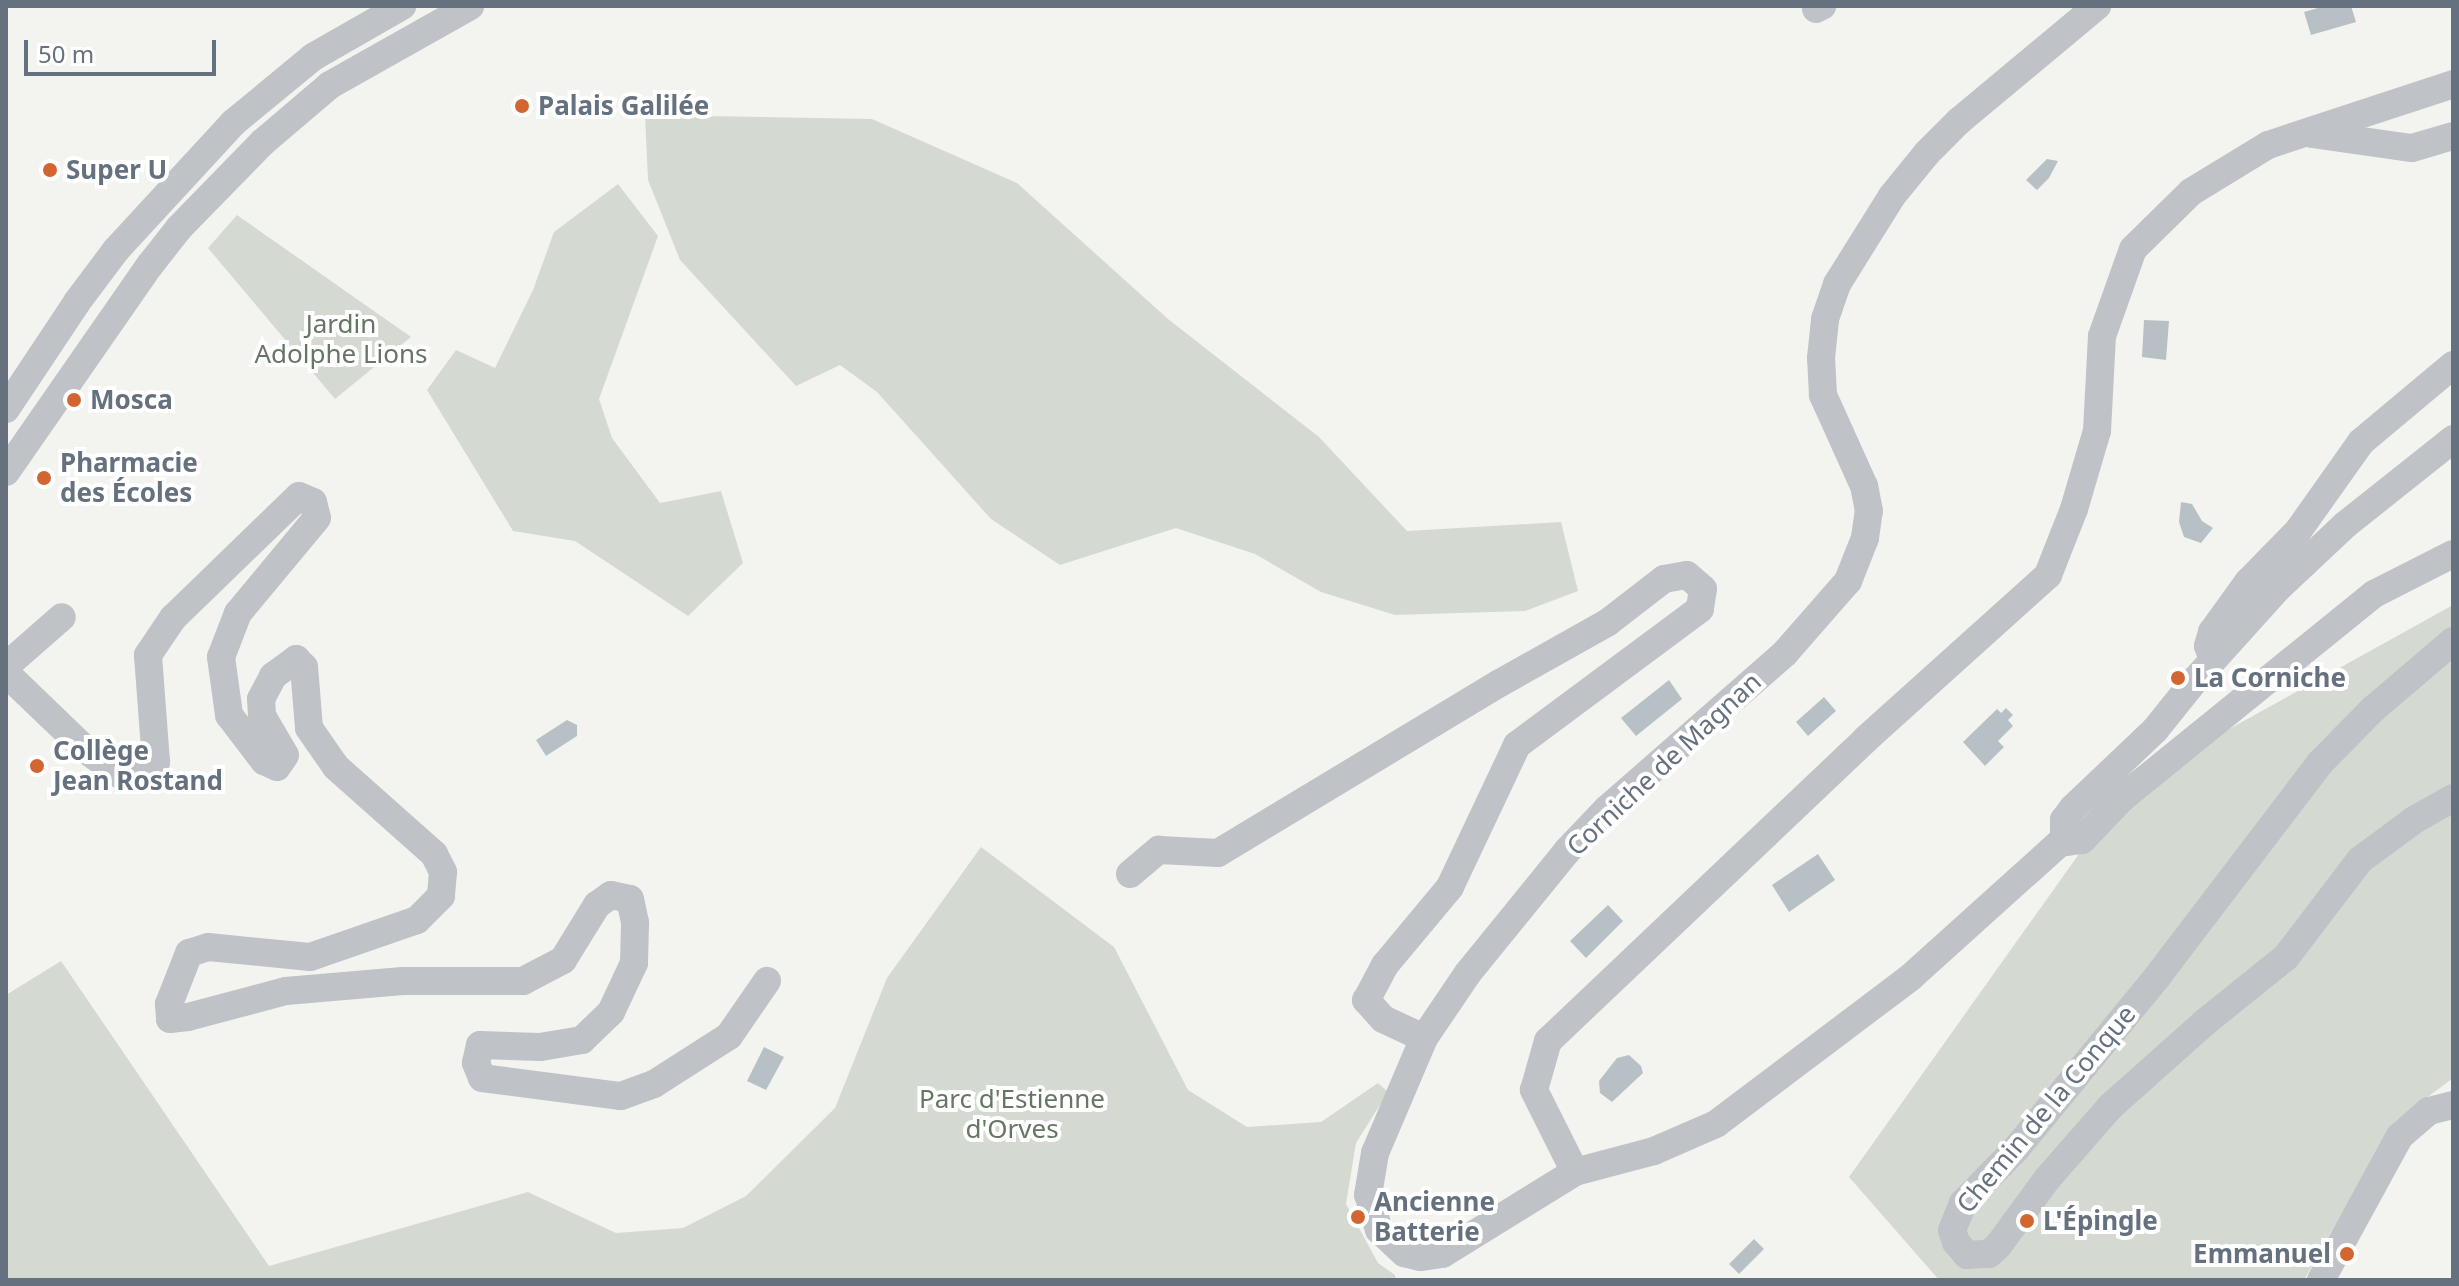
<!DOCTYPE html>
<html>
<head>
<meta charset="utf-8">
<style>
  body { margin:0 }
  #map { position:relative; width:2459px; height:1286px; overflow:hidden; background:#f3f4f0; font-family:"Noto Sans",sans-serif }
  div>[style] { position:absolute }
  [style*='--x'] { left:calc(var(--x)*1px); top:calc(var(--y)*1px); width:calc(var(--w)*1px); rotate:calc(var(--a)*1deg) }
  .green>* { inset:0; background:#d4dad2 }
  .water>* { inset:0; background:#b7c1c5 }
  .minor>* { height:28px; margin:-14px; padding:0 14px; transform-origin:14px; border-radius:14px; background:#bfc2c6 }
  .dots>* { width:22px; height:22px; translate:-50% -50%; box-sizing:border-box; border:4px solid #fff; border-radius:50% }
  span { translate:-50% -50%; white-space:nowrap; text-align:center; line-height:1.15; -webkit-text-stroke:8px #fff; paint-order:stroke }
  .poi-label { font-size:26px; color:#65717f; font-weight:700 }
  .left { translate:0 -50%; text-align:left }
  .right { translate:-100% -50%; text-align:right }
  .park-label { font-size:26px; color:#657663 }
  .street-label { font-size:26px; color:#65717f }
  .frame { position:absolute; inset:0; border:8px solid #65717f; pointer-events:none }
  .scale { position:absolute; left:24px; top:40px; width:192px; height:36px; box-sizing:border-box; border:4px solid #65717f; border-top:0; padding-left:10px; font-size:24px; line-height:28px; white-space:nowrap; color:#65717f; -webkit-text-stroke:6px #fff; paint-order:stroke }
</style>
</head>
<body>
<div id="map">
  <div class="green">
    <i style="clip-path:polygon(645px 115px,872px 119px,1017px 183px,1168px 319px,1319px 437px,1407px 531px,1561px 522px,1578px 591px,1525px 611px,1395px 615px,1321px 592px,1255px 554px,1176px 528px,1060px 565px,991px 519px,877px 392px,840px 365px,796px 386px,680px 260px,648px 180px)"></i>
    <i style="clip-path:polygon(618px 184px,658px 236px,599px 399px,612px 438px,660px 503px,721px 491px,743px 563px,688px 616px,575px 541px,513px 531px,427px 390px,456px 350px,495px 368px,533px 290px,554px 232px)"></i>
    <i style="clip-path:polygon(237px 215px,411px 337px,335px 399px,208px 248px)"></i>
    <i style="clip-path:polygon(2453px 605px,2453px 1078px,2392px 1124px,2304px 1280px,1939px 1280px,1849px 1177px,2128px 785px)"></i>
    <i style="clip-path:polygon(981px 847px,1114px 947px,1188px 1090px,1247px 1127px,1321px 1122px,1378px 1083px,1388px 1092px,1356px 1143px,1346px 1204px,1378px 1263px,1395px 1275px,1396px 1280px,6px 1280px,6px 995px,61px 961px,269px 1266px,528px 1192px,616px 1233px,683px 1228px,746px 1196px,835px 1108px,887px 978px)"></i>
  </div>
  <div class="water">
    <i style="clip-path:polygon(2325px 6px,2351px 6px,2356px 22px,2311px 35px,2304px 12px)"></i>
    <i style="clip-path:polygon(2047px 159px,2058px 161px,2049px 178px,2037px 190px,2026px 180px)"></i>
    <i style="clip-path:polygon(2144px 320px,2169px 321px,2166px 360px,2142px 357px)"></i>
    <i style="clip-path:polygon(2181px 502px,2192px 504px,2202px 521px,2213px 528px,2201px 543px,2184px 537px,2179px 522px)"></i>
    <i style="clip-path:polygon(1669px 680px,1682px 699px,1636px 736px,1621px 718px)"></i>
    <i style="clip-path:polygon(1824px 697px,1836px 711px,1808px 736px,1796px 722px)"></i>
    <i style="clip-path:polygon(2006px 708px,2013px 715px,2008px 720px,2013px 726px,1998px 741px,2004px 747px,1985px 766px,1963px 742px,1997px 709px,2001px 713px)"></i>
    <i style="clip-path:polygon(567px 720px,577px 725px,577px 736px,546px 756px,536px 740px)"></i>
    <i style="clip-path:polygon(1818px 854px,1835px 880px,1789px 912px,1772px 885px)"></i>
    <i style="clip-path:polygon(1608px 905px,1623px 921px,1586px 958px,1570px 941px)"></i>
    <i style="clip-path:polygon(764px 1047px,784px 1057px,766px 1090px,747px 1081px)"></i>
    <i style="clip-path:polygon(1629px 1055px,1641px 1066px,1643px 1073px,1612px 1102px,1600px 1093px,1599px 1081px,1617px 1058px)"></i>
    <i style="clip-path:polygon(1754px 1239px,1764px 1249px,1739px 1274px,1729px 1264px)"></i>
  </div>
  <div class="minor">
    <i style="--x:1816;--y:9;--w:7;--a:-27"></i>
    <i style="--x:2312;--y:134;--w:101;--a:8"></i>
    <i style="--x:2412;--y:148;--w:43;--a:-16.3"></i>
    <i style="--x:6;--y:409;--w:128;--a:-56.4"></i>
    <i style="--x:77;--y:302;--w:65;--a:-53.1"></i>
    <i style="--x:116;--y:250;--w:173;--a:-47.3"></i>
    <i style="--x:233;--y:123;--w:104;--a:-39.5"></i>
    <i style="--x:313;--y:57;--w:103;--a:-29.8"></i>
    <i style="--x:6;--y:472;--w:252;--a:-55.2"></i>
    <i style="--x:150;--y:265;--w:47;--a:-51.9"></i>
    <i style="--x:179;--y:228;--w:120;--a:-45.7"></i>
    <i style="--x:263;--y:142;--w:88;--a:-40.4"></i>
    <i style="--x:330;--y:85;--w:161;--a:-29.4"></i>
    <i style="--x:2453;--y:641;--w:105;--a:139.6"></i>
    <i style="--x:2373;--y:709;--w:76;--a:134.5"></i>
    <i style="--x:2320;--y:763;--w:268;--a:127.3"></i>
    <i style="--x:2158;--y:976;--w:224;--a:129.4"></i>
    <i style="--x:2016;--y:1149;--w:76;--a:134.5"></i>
    <i style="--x:1963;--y:1203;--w:29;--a:112"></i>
    <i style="--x:1952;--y:1230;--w:13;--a:72"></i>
    <i style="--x:1956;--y:1242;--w:17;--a:50"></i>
    <i style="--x:1967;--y:1255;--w:22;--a:-3"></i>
    <i style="--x:1989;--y:1254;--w:12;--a:-42"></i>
    <i style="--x:1998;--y:1246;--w:83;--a:-53.8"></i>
    <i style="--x:2047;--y:1179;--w:97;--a:-48.8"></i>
    <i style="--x:2111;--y:1106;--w:125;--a:-41.7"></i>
    <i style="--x:2204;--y:1023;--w:105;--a:-38.8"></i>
    <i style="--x:2286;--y:957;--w:122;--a:-52.7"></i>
    <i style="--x:2360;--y:860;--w:67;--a:-36.5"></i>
    <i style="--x:2414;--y:820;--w:45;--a:-29.4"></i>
    <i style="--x:2213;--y:659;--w:14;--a:-111"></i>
    <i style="--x:2208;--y:646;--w:15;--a:-74"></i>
    <i style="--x:2212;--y:632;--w:62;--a:-54.2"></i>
    <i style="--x:2248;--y:582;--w:71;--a:-45.6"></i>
    <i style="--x:2298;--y:531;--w:109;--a:-54.7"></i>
    <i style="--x:2361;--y:442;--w:120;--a:-39.9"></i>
    <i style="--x:6;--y:666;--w:74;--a:-41.2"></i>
    <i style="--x:6;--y:673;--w:111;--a:43.9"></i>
    <i style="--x:86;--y:750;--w:44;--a:35.8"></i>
    <i style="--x:122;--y:776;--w:25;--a:-2"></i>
    <i style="--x:147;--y:775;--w:16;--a:-55"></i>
    <i style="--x:156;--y:762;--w:107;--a:-94.3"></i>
    <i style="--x:148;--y:655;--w:45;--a:-56"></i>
    <i style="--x:173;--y:618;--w:175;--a:-44.1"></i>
    <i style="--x:299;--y:496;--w:15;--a:23"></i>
    <i style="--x:313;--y:502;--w:16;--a:76"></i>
    <i style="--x:317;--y:518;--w:124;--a:129.7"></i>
    <i style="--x:238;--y:613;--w:47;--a:111.1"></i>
    <i style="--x:221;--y:657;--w:59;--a:82.1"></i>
    <i style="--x:229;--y:715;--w:58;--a:52.7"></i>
    <i style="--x:264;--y:761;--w:14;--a:25"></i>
    <i style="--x:277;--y:767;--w:14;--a:-56"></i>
    <i style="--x:285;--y:755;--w:45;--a:-120.5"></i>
    <i style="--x:262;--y:716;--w:17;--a:-93"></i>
    <i style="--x:261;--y:699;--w:26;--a:-62"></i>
    <i style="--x:273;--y:676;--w:29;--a:-36"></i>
    <i style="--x:296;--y:659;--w:11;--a:45"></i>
    <i style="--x:304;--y:667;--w:61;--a:85.3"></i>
    <i style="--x:309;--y:728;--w:47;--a:55.3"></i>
    <i style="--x:336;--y:767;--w:131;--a:41.6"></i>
    <i style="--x:434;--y:854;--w:20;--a:63"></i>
    <i style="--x:443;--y:872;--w:24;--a:95"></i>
    <i style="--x:441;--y:896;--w:34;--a:135"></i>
    <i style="--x:417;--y:920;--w:113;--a:160.9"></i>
    <i style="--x:310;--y:957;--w:102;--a:-174.4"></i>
    <i style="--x:208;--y:947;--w:20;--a:162"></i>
    <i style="--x:189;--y:953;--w:55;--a:111.4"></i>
    <i style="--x:169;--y:1004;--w:15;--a:86"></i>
    <i style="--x:170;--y:1019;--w:18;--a:-6"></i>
    <i style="--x:188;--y:1017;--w:101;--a:-14.9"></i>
    <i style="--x:286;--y:991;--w:117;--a:-4.9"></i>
    <i style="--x:403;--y:981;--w:120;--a:0"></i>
    <i style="--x:523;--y:981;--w:45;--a:-27.7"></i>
    <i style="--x:563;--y:960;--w:65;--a:-58.3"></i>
    <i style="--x:597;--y:905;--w:17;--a:-36"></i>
    <i style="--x:611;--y:895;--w:19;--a:12"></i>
    <i style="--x:630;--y:899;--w:25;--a:78"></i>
    <i style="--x:635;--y:923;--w:40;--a:91.4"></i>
    <i style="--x:634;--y:963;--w:54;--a:115.1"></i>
    <i style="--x:611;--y:1012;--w:40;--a:136"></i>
    <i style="--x:582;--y:1040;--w:43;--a:170.5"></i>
    <i style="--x:540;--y:1047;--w:60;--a:-178.1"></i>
    <i style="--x:480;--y:1045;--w:18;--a:103"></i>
    <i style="--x:476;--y:1063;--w:16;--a:68"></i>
    <i style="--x:482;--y:1078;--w:140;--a:7.4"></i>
    <i style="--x:621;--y:1096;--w:35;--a:-20"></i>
    <i style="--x:654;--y:1084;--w:89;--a:-32.6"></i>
    <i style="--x:729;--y:1036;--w:67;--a:-55.4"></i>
    <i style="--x:2064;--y:839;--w:206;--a:138"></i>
    <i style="--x:1911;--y:977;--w:244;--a:143"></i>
    <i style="--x:1716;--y:1124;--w:68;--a:156.5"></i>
    <i style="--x:1654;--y:1151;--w:82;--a:165.1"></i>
    <i style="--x:1575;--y:1172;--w:156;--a:148.3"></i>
    <i style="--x:1442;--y:1254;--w:22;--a:172"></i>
    <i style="--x:1420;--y:1257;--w:16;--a:-166"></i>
    <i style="--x:1404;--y:1253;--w:34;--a:-137"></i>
    <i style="--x:1379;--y:1230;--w:37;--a:-107"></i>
    <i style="--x:1368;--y:1195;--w:43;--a:-80.5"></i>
    <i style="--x:1375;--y:1153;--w:125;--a:-66.9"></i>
    <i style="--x:1424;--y:1038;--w:78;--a:-55.9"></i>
    <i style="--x:1468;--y:973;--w:157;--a:-50.9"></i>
    <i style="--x:1567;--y:851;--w:58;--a:-46.4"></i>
    <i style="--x:1607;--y:809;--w:237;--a:-41.2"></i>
    <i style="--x:1785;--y:653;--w:96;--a:-48.8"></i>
    <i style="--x:1848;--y:581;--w:46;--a:-68.4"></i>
    <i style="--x:1865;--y:538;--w:27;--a:-82"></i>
    <i style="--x:1869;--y:511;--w:25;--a:-101"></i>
    <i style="--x:1864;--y:486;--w:100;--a:-114.3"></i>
    <i style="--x:1823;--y:395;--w:37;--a:-93"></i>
    <i style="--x:1821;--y:358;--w:39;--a:-84"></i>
    <i style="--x:1825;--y:319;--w:37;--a:-71"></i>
    <i style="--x:1837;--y:284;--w:104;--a:-58"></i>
    <i style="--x:1892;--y:196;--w:55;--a:-50.9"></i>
    <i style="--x:1927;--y:153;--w:45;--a:-45"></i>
    <i style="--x:1959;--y:121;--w:180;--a:-39.8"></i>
    <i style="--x:2064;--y:839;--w:19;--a:-90"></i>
    <i style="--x:2064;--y:820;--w:15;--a:-53"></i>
    <i style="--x:2073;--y:808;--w:113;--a:-43.6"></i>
    <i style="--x:2155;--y:730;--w:65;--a:-51.2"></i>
    <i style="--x:2196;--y:679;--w:122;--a:-48"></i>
    <i style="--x:2278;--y:588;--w:92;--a:-43.2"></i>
    <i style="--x:2345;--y:525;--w:138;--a:-38.5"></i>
    <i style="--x:2064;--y:839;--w:4;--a:45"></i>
    <i style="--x:2067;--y:842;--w:15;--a:-8"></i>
    <i style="--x:2082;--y:840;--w:58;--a:-46.4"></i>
    <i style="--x:2122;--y:798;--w:324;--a:-39"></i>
    <i style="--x:2374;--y:594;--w:89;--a:-26.9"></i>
    <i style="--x:1130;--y:874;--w:38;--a:-40"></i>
    <i style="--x:1159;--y:850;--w:59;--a:2.9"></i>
    <i style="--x:1218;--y:853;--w:329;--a:-31.1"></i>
    <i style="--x:1500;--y:683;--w:123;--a:-29.3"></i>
    <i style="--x:1607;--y:623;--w:72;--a:-37.7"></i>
    <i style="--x:1664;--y:579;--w:23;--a:-10"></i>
    <i style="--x:1687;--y:575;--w:21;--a:41"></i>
    <i style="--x:1703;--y:589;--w:20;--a:99"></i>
    <i style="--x:1700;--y:609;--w:228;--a:143.4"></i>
    <i style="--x:1517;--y:745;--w:157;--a:115.3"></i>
    <i style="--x:1450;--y:887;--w:102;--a:129.8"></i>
    <i style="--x:1385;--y:965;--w:40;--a:118"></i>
    <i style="--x:1366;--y:1000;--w:25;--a:48"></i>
    <i style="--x:1383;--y:1019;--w:45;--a:24.9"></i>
    <i style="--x:1575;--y:1172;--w:92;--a:-116.6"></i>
    <i style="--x:1534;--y:1090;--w:51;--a:-74.1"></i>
    <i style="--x:1548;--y:1041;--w:439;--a:-43.5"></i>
    <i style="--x:1866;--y:739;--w:245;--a:-42"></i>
    <i style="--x:2048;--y:575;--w:71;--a:-68.5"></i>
    <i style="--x:2074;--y:509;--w:81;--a:-73.6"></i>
    <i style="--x:2097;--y:431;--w:95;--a:-87"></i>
    <i style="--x:2102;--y:336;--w:92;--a:-70.4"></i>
    <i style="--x:2133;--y:249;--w:81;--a:-44.5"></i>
    <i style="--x:2191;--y:192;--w:90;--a:-31.4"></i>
    <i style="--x:2268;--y:145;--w:195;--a:-18.2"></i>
    <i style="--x:2321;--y:1280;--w:164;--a:-61.3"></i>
    <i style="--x:2400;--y:1136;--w:38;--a:-41"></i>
    <i style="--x:2429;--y:1111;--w:25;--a:-14"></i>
  </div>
  <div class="dots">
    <i style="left:522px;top:106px;background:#d36531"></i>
    <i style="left:50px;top:170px;background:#d36531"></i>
    <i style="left:74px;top:400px;background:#d36531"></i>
    <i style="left:44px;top:478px;background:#d36531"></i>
    <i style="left:2178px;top:678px;background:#d36531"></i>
    <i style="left:37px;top:766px;background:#d36531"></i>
    <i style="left:1358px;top:1217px;background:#d36531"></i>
    <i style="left:2027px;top:1221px;background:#d36531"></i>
    <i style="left:2347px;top:1254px;background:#d36531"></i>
  </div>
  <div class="poi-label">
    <span class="left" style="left:538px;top:106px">Palais Galilée</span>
    <span class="left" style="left:66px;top:170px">Super U</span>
    <span class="left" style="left:90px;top:400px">Mosca</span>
    <span class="left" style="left:60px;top:478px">Pharmacie<br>des Écoles</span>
    <span class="left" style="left:2194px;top:678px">La Corniche</span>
    <span class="left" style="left:53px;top:766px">Collège<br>Jean Rostand</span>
    <span class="left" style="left:1374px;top:1217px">Ancienne<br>Batterie</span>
    <span class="left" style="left:2043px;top:1221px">L'Épingle</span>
    <span class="right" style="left:2331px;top:1254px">Emmanuel</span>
  </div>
  <div class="park-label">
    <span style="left:341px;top:339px">Jardin<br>Adolphe Lions</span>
    <span style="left:1012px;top:1114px">Parc d'Estienne<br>d'Orves</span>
  </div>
  <div class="street-label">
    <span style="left:1664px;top:764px;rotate:-43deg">Corniche de Magnan</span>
    <span style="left:2046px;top:1109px;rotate:-50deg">Chemin de la Conque</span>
  </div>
  <div class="frame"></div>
  <div class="scale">50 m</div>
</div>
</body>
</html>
